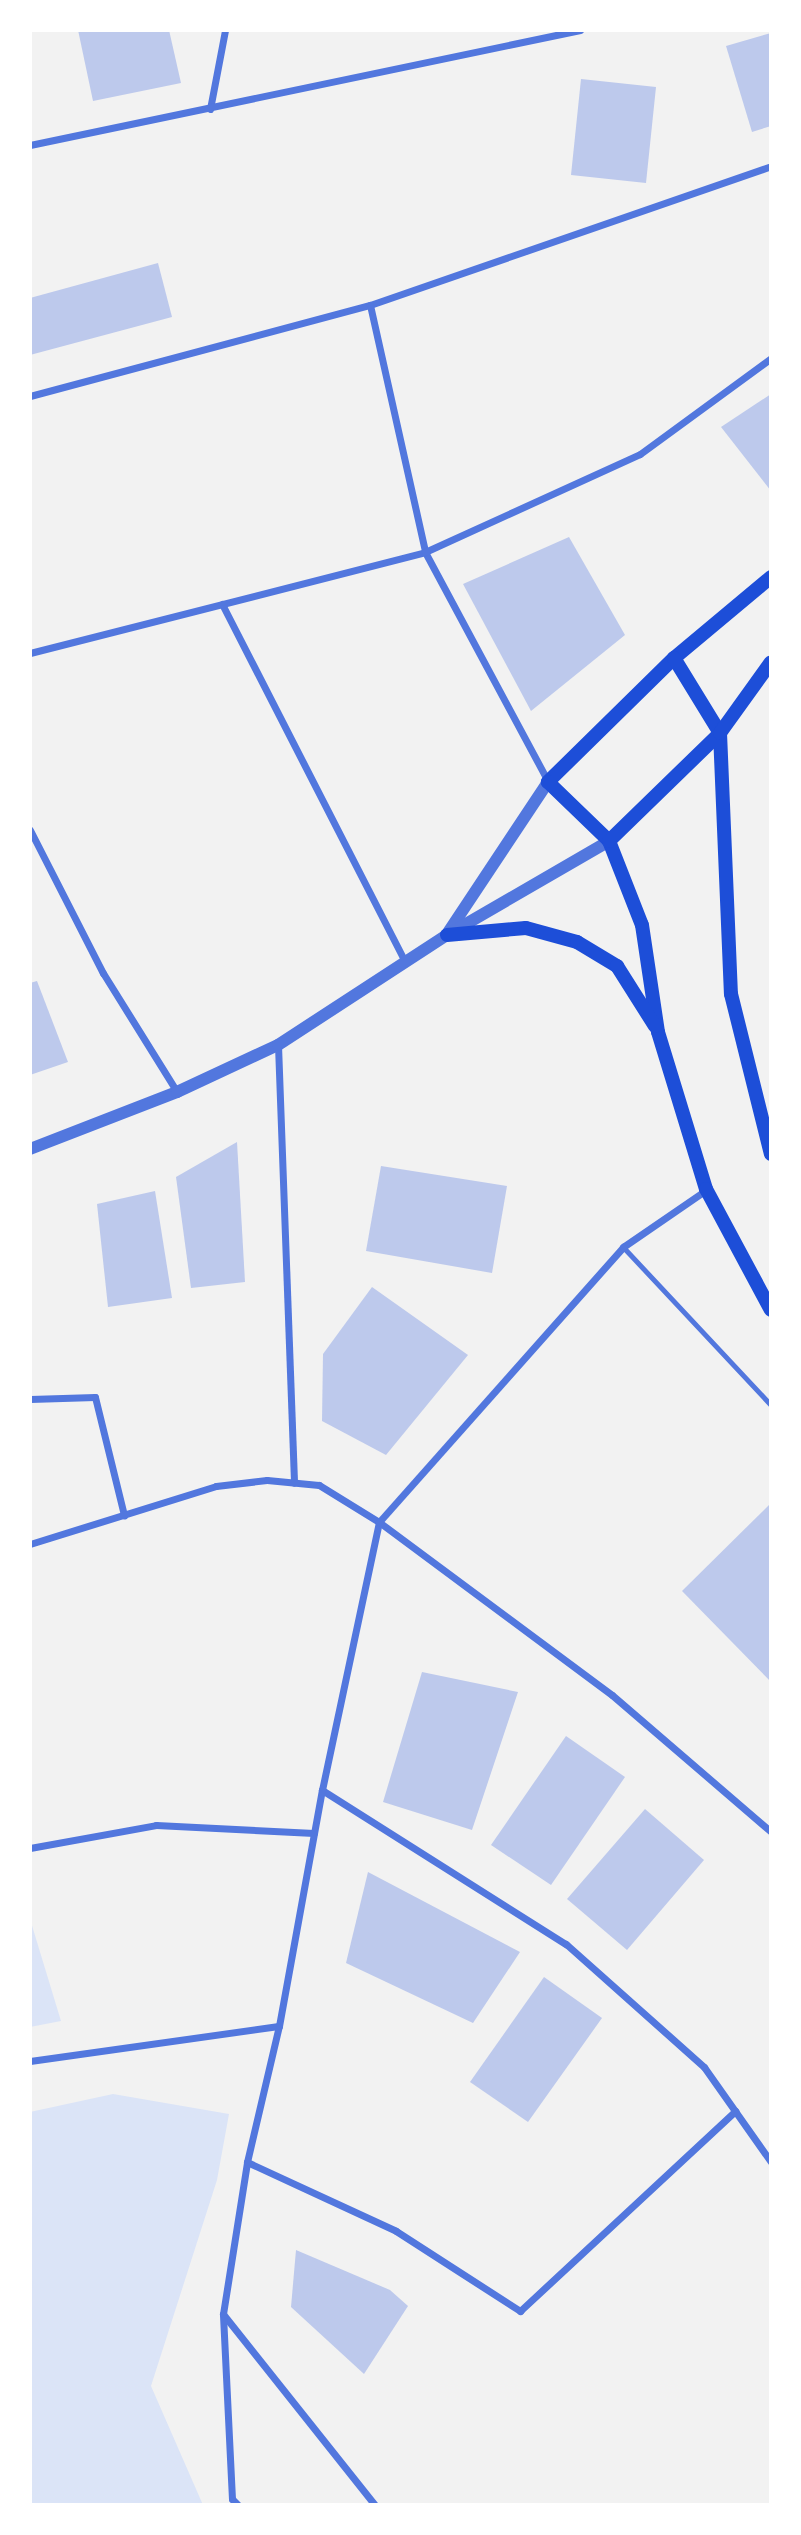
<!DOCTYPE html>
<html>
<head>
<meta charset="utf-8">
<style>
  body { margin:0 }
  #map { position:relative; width:801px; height:2535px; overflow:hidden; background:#f2f2f2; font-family:Jost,sans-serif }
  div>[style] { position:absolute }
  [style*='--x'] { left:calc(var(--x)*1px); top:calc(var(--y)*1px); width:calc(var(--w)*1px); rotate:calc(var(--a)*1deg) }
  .green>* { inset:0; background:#dbe4f7 }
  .building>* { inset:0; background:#bdc9ec }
  .service>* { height:5px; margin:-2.5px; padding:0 2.5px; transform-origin:2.5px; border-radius:2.5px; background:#5277de }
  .minor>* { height:7px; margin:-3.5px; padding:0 3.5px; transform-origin:3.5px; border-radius:3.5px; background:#5277de }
  .tertiary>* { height:12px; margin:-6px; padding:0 6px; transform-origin:6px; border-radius:6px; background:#5277de }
  .secondary>* { height:14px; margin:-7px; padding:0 7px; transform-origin:7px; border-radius:7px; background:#1d4ed8 }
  span { translate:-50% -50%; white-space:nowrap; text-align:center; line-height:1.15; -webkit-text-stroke:7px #fff; paint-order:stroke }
  .frame { position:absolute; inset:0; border:32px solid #fff; pointer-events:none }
</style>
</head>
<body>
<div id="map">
  <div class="green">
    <i style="clip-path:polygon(30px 1919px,61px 2021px,30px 2027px)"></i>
    <i style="clip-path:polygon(113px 2094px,229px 2114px,217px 2180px,151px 2386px,203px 2505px,30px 2505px,30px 2112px)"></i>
  </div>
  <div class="building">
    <i style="clip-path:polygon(78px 30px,169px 30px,181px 83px,93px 101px)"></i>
    <i style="clip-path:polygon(771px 33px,771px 126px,752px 132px,726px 46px)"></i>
    <i style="clip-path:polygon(581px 79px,656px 87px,646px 183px,571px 175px)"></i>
    <i style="clip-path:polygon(158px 263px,172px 317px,30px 355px,30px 298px)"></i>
    <i style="clip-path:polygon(771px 394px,771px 491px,721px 427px)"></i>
    <i style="clip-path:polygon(569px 537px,625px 635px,531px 711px,463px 584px)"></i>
    <i style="clip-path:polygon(37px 981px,68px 1062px,30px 1075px,30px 983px)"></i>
    <i style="clip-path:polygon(237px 1142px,245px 1282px,191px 1288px,176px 1177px)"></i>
    <i style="clip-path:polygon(381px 1166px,507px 1186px,492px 1273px,366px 1251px)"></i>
    <i style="clip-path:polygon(155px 1191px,172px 1298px,108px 1307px,97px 1204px)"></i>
    <i style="clip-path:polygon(372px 1287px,468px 1355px,386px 1455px,322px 1421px,323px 1354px)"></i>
    <i style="clip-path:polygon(771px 1503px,771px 1682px,682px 1591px)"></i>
    <i style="clip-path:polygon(422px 1672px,518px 1692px,472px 1830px,383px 1802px)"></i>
    <i style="clip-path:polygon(566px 1736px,625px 1777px,551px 1885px,491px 1845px)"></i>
    <i style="clip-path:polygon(645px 1809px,704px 1860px,627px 1950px,567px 1899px)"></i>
    <i style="clip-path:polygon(368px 1872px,520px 1952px,473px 2023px,346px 1963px)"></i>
    <i style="clip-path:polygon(544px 1977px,602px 2018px,528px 2122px,470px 2082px)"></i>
    <i style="clip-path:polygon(296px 2250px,390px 2290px,408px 2306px,364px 2374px,291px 2307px)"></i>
  </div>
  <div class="service">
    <i style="--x:623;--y:1247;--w:216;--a:46.9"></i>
  </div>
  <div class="minor">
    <i style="--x:210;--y:109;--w:80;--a:-79.2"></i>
    <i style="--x:30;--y:145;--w:562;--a:-11.81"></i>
    <i style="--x:370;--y:305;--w:253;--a:77.4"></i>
    <i style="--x:425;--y:552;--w:260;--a:61.8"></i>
    <i style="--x:30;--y:396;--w:352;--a:-15"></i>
    <i style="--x:370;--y:305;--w:424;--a:-19.1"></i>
    <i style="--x:222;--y:604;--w:401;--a:62.9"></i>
    <i style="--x:30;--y:653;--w:408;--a:-14.3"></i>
    <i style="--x:425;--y:552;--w:236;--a:-24.5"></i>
    <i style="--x:640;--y:454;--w:162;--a:-36.2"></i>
    <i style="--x:30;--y:830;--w:161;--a:63"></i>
    <i style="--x:103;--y:973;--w:140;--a:58.1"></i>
    <i style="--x:278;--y:1045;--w:438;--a:87.9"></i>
    <i style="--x:30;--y:1399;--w:65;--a:-1.8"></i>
    <i style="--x:95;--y:1397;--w:122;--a:76.2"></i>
    <i style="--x:30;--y:1544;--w:195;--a:-17.3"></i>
    <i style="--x:216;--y:1486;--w:51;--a:-6.7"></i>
    <i style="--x:267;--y:1480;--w:52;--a:5.5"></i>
    <i style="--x:319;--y:1485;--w:70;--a:31.7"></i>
    <i style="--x:379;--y:1522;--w:290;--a:36.6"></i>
    <i style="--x:612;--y:1695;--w:210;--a:40.7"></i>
    <i style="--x:322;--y:1790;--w:289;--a:32.3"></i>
    <i style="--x:566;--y:1944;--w:185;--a:41.7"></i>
    <i style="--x:704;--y:2067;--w:116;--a:54.8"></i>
    <i style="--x:30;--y:1848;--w:128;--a:-10.3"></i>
    <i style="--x:156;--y:1825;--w:158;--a:2.9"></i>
    <i style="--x:30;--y:2061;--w:251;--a:-8"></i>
    <i style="--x:247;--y:2162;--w:164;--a:24.8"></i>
    <i style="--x:396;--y:2231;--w:148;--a:32.8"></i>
    <i style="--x:520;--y:2311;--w:294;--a:-42.9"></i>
    <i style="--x:223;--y:2314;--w:244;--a:51.5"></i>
    <i style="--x:238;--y:2505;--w:8;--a:-135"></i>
    <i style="--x:232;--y:2499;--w:185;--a:-92.8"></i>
    <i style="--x:223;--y:2314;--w:154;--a:-81"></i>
    <i style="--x:247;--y:2162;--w:140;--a:-76.8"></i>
    <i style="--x:279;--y:2026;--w:240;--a:-79.7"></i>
    <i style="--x:322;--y:1790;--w:274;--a:-78"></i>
    <i style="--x:379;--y:1522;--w:368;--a:-48.4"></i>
    <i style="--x:623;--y:1247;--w:101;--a:-34.5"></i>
  </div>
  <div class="tertiary">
    <i style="--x:449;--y:931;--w:179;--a:-56.4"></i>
    <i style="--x:30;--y:1149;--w:158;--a:-21.2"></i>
    <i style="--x:177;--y:1092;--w:111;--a:-25"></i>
    <i style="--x:278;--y:1045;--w:202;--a:-33.1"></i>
    <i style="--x:447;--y:935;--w:187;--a:-30.1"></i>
  </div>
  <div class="secondary">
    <i style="--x:771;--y:577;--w:126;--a:140.1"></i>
    <i style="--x:674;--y:658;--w:177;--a:135.5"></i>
    <i style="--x:548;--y:782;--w:85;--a:44"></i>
    <i style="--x:609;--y:841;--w:90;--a:68.6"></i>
    <i style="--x:642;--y:925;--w:108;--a:81.5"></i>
    <i style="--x:658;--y:1032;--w:164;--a:73"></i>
    <i style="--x:706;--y:1189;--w:137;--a:61.8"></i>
    <i style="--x:674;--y:658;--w:88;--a:58.5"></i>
    <i style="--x:720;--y:733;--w:261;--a:87.6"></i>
    <i style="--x:731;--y:994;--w:165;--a:76"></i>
    <i style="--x:609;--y:841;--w:155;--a:-44.2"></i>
    <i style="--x:720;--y:733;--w:87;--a:-54.3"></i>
    <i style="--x:447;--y:935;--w:79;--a:-5.1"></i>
    <i style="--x:526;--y:928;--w:53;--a:15.4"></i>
    <i style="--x:577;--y:942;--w:47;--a:31"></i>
    <i style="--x:617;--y:966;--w:71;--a:57.7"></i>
  </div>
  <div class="frame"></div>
</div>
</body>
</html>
